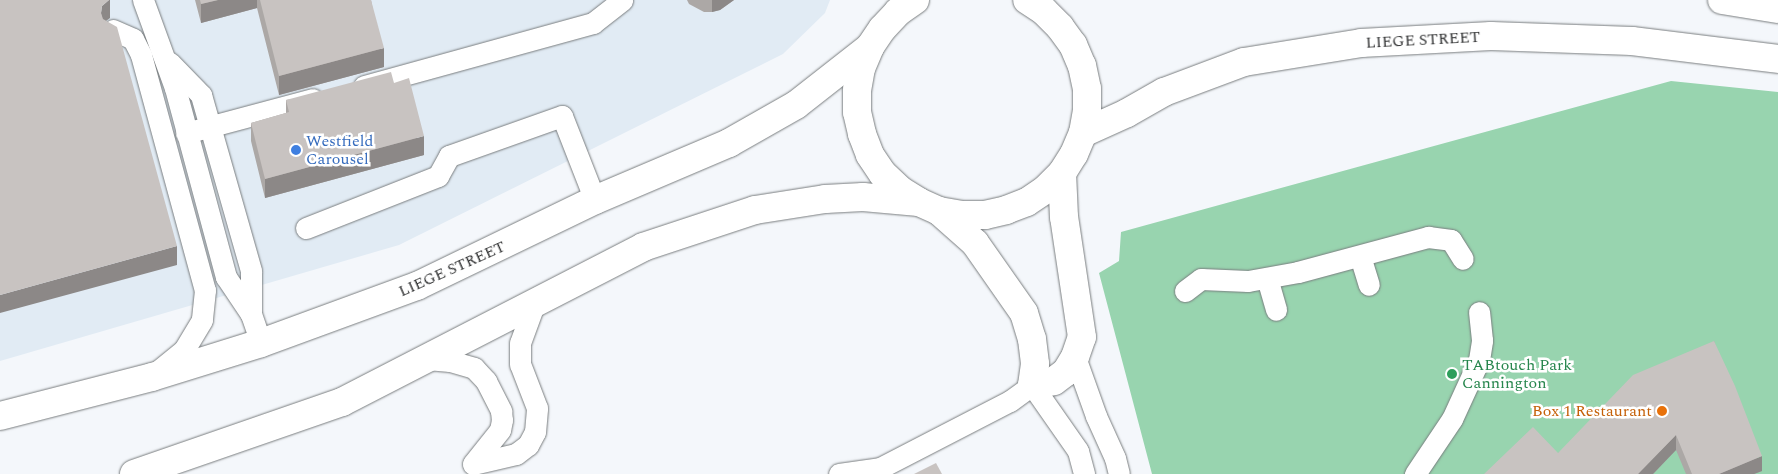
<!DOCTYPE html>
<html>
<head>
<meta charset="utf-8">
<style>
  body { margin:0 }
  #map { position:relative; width:1778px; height:474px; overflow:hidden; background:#f4f7fb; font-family:Spectral,serif }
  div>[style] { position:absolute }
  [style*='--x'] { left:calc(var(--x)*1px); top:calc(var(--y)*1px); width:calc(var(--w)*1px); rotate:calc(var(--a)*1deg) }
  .built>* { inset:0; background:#e1ebf4 }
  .green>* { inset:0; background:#98d4af }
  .roads { filter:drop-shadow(0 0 1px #797d7f) drop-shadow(0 0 1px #797d7f) }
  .service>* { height:21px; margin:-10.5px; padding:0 10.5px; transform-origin:10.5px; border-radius:10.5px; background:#fff }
  .minor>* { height:28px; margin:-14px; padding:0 14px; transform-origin:14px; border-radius:14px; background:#fff }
  .tertiary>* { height:28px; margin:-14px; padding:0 14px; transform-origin:14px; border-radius:14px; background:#fff }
  .wall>* { inset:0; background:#aca8a6 }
  .shaded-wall>* { inset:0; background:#8c8887 }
  .building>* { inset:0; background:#c8c3c1 }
  .dots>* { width:14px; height:14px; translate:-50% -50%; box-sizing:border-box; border:2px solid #fff; border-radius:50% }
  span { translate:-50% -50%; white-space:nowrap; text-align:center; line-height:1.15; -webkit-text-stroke:5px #fff; paint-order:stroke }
  .street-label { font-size:16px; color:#2f3031 }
  .shop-label { font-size:16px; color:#366cbe }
  .left { translate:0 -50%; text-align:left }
  .leisure-label { font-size:16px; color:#27864d }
  .food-label { font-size:16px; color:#c56008 }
  .right { translate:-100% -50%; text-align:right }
</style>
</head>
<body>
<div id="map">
  <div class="built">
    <i style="clip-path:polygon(0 0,830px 0,825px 13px,783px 54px,399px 245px,0 361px)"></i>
  </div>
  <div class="green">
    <i style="clip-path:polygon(1671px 81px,1778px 92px,1778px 474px,1152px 474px,1099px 273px,1119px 261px,1121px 232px)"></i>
  </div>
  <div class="roads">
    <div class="service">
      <i style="--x:143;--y:0;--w:94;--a:70"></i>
      <i style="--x:175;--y:88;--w:196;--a:74.9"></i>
      <i style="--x:226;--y:277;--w:45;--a:56"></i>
      <i style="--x:113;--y:30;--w:22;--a:24"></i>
      <i style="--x:133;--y:39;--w:18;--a:63"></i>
      <i style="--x:141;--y:55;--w:244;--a:74.8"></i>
      <i style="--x:205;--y:290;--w:30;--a:96"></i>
      <i style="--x:202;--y:320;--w:35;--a:121"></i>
      <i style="--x:184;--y:350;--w:36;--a:141"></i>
      <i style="--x:170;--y:63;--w:45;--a:45.9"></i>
      <i style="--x:201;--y:95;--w:183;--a:74.1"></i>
      <i style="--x:251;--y:271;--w:43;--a:90"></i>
      <i style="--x:251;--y:314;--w:31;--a:71"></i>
      <i style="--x:364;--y:86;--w:238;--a:-15.4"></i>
      <i style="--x:593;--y:23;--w:37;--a:-38"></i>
      <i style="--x:186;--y:133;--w:131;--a:-15"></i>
      <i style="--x:306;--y:228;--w:142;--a:-21.5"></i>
      <i style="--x:438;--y:176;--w:23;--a:-61"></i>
      <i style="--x:449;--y:156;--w:120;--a:-19.5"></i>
      <i style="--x:562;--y:116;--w:90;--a:68.6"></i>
      <i style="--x:1360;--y:256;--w:30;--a:73"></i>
      <i style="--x:1267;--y:278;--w:33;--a:74"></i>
      <i style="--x:1185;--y:291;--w:20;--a:-37"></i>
      <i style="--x:1201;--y:279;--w:47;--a:2.4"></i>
      <i style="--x:1248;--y:281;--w:51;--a:-10.2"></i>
      <i style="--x:1298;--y:272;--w:135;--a:-15.1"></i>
      <i style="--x:1428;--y:237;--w:23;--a:7"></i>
      <i style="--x:1451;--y:240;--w:22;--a:58"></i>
      <i style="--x:1075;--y:357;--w:63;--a:70.4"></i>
      <i style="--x:1096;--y:416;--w:46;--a:65.7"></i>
      <i style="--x:1115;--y:458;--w:16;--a:76"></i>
      <i style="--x:427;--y:359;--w:23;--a:5"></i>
      <i style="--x:450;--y:361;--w:25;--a:16"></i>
      <i style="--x:474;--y:368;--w:18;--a:47"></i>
      <i style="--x:486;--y:381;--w:34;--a:63"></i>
      <i style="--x:501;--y:411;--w:9;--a:84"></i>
      <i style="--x:502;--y:420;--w:10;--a:101"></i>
      <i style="--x:500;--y:430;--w:43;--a:128.5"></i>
      <i style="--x:473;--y:464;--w:44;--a:-13.1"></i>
      <i style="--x:516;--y:454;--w:15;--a:-37"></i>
      <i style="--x:528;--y:445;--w:15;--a:-62"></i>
      <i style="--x:535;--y:432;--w:24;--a:-85"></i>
      <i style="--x:537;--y:408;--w:47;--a:-111.1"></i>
      <i style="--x:520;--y:364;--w:21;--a:-90"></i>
      <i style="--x:520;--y:343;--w:44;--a:-69.9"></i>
      <i style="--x:839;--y:474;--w:41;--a:-8.3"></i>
      <i style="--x:880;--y:468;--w:146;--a:-27.3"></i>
      <i style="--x:1010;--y:401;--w:27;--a:-36"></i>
      <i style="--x:1032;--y:385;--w:80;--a:55.1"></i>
      <i style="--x:1078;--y:451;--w:24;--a:75"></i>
      <i style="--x:1415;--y:474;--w:66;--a:-56.1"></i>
      <i style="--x:1452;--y:419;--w:65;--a:-65.4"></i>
      <i style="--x:1479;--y:360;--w:20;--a:-81"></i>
      <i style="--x:1482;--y:340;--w:28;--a:-96"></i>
    </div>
    <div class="minor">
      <i style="--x:1722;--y:0;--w:57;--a:9.1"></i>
      <i style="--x:1083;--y:133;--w:48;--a:-24.4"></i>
      <i style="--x:1127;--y:113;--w:43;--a:-29.6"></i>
      <i style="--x:1164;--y:92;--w:85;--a:-20.6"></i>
      <i style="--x:1244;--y:62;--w:119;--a:-9.2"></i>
      <i style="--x:1361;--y:43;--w:130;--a:-3.1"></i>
      <i style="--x:1491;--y:36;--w:141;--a:2"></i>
      <i style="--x:1632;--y:41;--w:147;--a:7"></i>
      <i style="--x:939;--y:211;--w:48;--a:41.6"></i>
      <i style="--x:975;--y:243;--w:85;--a:55"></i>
      <i style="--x:1024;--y:313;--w:27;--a:73"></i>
      <i style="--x:1032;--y:339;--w:25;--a:83"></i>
      <i style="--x:1035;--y:364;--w:21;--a:98"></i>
      <i style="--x:1032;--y:385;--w:22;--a:-10"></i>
      <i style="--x:1054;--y:381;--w:15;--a:-37"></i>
      <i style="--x:1066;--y:372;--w:17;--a:-59"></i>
      <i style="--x:1075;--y:357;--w:21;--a:-71"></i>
      <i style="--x:1082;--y:337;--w:121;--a:-98.5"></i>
      <i style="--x:1064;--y:217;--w:44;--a:-92.6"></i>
    </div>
    <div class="tertiary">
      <i style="--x:915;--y:0;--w:21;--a:145"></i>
      <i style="--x:898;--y:12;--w:23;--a:133"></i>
      <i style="--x:882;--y:29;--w:22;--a:124"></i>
      <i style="--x:870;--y:47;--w:23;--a:113"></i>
      <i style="--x:861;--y:68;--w:22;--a:100"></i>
      <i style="--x:857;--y:90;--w:22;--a:90"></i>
      <i style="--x:857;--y:112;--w:23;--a:77"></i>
      <i style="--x:862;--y:134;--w:22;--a:69"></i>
      <i style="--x:870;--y:155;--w:23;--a:56"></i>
      <i style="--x:883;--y:174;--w:23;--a:43"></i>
      <i style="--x:900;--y:190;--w:22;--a:32"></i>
      <i style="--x:919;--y:202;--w:22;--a:24"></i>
      <i style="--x:939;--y:211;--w:22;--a:10"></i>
      <i style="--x:961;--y:215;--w:24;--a:0"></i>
      <i style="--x:985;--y:215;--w:22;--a:-13"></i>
      <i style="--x:1006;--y:210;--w:22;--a:-21"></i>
      <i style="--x:1027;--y:202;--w:23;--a:-34"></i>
      <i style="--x:1046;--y:189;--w:23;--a:-45"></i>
      <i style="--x:1062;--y:173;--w:22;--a:-58"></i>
      <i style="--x:1074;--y:154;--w:23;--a:-67"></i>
      <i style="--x:1083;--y:133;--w:22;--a:-80"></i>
      <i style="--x:1087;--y:111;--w:22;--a:-90"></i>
      <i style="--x:1087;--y:89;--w:24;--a:-102"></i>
      <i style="--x:1082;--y:66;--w:23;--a:-113"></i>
      <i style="--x:1073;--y:45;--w:22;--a:-126"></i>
      <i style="--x:1060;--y:27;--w:23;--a:-135"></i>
      <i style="--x:1044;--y:11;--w:20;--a:-147"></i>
      <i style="--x:0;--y:416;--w:157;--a:-14.4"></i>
      <i style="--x:152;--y:377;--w:114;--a:-17.3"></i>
      <i style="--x:261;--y:343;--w:166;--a:-20.1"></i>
      <i style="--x:417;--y:286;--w:198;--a:-25.8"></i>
      <i style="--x:595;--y:200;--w:146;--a:-23"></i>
      <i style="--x:729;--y:143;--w:77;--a:-29.6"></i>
      <i style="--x:796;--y:105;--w:94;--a:-38.1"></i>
      <i style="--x:134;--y:474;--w:220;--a:-19.1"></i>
      <i style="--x:342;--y:402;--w:339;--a:-27.2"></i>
      <i style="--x:643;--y:247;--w:118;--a:-18.3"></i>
      <i style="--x:755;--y:210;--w:71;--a:-8.9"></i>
      <i style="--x:825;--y:199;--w:38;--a:-3"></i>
      <i style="--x:863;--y:197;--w:56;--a:5.1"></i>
    </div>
  </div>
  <div class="wall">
    <i style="clip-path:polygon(195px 0,371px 0,384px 67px,279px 95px,257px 8px,201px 23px)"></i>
    <i style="clip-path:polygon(687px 0,734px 0,720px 10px,712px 12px,704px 12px,689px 4px)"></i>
    <i style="clip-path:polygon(394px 83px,424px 155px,265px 198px,251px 141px,251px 123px,286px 113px,286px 100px)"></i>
    <i style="clip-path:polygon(1714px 341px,1762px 471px,1754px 474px,1686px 474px,1676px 450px,1653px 474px,1484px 474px,1558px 453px)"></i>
  </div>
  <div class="shaded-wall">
    <i style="clip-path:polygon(109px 0,110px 0,110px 18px,102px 24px,101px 13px,102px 6px)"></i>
    <i style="clip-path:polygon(218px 0,257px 0,257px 8px,201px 23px,201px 4px)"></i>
    <i style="clip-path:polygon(712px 0,734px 0,720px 10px,712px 12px)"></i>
    <i style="clip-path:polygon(384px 48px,384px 67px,279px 95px,279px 76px)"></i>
    <i style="clip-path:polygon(424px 136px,424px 155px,265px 198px,265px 179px)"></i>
    <i style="clip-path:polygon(177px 246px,177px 265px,0 313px,0 295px)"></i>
    <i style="clip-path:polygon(1676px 435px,1676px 450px,1653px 474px,1638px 474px)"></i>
    <i style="clip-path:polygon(1762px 456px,1762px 471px,1754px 474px,1719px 474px)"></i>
  </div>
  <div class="building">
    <i style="clip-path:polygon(0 0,109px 0,102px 6px,101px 13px,103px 19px,117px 27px,177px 246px,0 295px)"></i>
    <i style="clip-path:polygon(200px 0,218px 0,201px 4px)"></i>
    <i style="clip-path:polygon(260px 0,371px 0,384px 48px,279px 76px)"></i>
    <i style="clip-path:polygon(391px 72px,394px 83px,409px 78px,424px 136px,265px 179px,251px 123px,289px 112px,286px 100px)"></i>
    <i style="clip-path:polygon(1714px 341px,1735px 386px,1762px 456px,1719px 474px,1692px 474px,1676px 435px,1638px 474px,1484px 474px,1533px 427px,1558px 453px,1633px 375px)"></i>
    <i style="clip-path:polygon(936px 463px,942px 474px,914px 474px)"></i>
  </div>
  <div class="dots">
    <i style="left:296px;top:150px;background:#3f7fe0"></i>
    <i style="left:1452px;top:374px;background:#2e9e5b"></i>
    <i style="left:1662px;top:411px;background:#e8710a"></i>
  </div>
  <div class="street-label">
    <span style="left:1423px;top:40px;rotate:-3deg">LIEGE STREET</span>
    <span style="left:452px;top:269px;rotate:-24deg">LIEGE STREET</span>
  </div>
  <div class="shop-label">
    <span class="left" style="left:306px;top:150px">Westfield<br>Carousel</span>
  </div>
  <div class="leisure-label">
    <span class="left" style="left:1462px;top:374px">TABtouch Park<br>Cannington</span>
  </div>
  <div class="food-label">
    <span class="right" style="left:1652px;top:411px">Box 1 Restaurant</span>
  </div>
</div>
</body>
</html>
